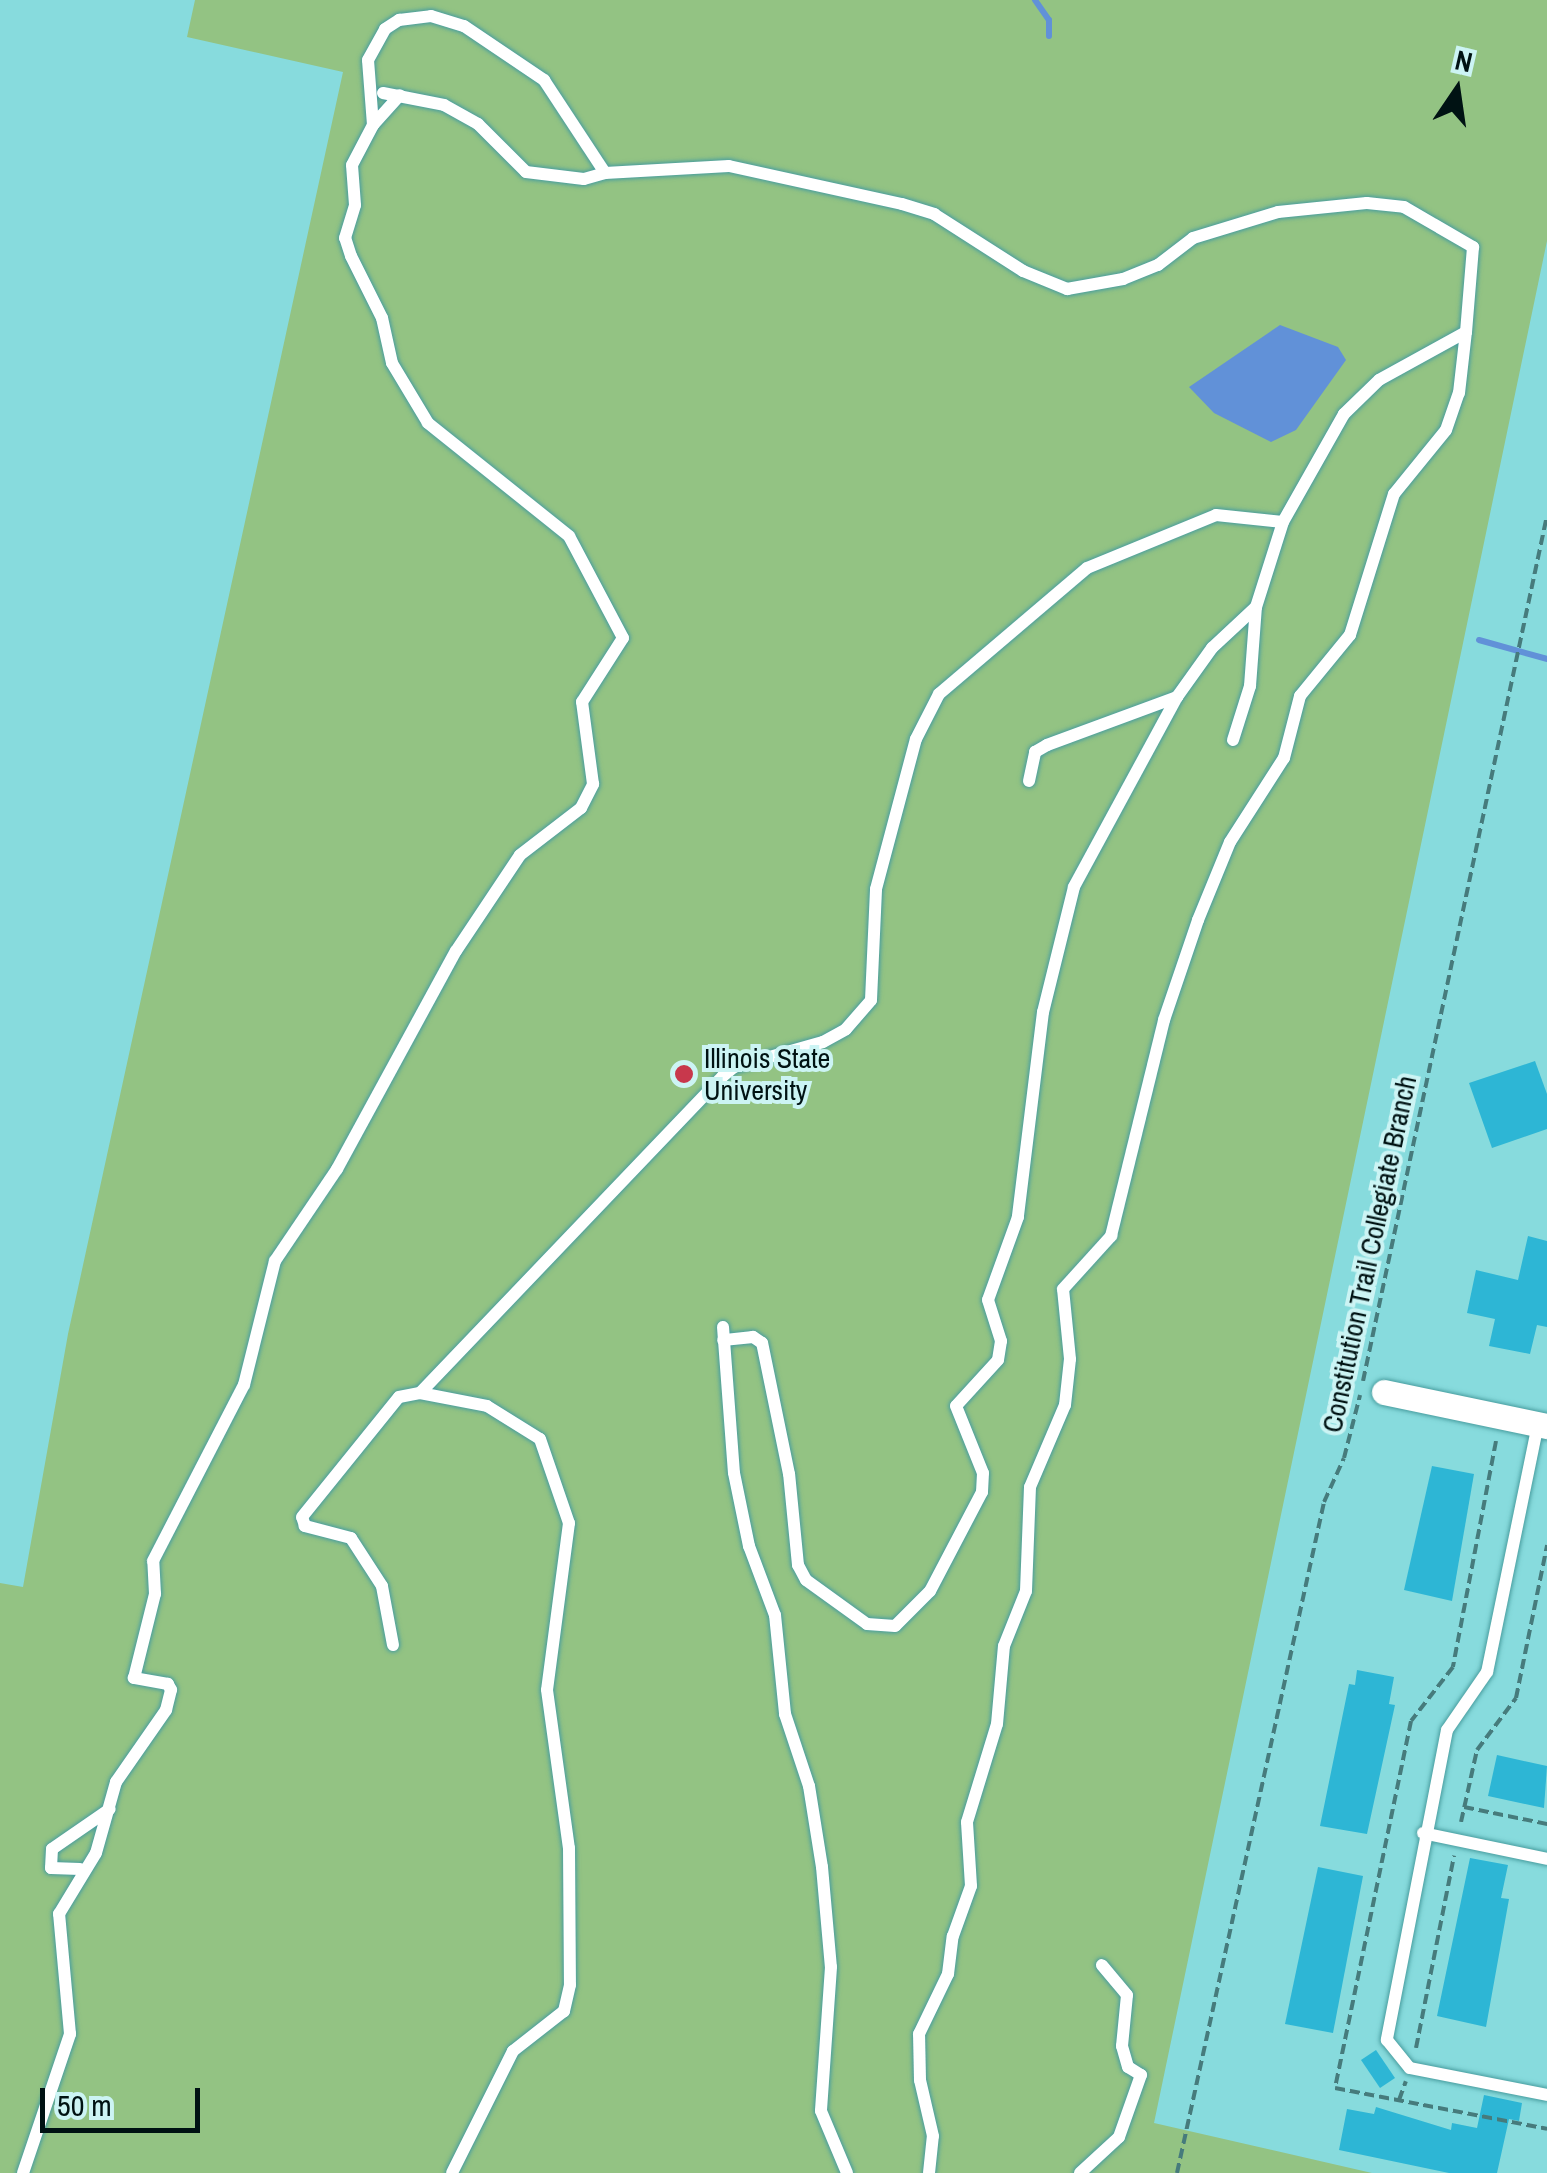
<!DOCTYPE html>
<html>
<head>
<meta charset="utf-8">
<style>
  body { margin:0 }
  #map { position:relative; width:1547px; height:2173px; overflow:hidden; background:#87dbdd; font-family:"Archivo Narrow",sans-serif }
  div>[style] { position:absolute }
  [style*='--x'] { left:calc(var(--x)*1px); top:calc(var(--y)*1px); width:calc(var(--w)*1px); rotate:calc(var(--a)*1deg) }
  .green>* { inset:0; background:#93c383 }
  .water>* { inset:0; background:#6191d8 }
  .stream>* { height:6px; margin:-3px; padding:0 3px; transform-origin:3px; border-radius:3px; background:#6191d8 }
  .building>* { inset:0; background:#2db6d5 }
  .path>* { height:4px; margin-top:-2px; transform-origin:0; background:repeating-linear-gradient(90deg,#467b7c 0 10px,transparent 0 15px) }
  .roads { filter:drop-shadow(0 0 2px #489d9f) drop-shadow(0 0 2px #489d9f) }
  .lane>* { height:12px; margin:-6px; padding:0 6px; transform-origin:6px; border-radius:6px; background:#fff }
  .street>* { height:25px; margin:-12.5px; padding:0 12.5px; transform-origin:12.5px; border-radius:12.5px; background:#fff }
  .dots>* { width:28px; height:28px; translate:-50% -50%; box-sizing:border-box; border:5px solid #ccf4f4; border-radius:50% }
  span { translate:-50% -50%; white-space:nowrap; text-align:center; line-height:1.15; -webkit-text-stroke:8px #ccf4f4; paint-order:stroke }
  .poi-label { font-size:28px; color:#001213 }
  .left { translate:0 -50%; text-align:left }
  .street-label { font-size:28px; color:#001213 }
  .north { position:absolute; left:1407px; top:40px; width:100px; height:100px; -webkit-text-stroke:8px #ccf4f4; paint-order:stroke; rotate:13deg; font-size:28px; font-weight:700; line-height:40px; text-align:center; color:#001213 }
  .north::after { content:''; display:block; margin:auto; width:35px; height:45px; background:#001213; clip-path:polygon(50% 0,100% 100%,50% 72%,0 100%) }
  .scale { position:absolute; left:40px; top:2088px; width:160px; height:45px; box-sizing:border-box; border:5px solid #001213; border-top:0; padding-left:12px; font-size:30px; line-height:35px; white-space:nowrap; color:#001213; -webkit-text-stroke:8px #ccf4f4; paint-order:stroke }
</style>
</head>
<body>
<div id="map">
  <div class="green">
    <i style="clip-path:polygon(195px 0,1547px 0,1547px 241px,1154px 2123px,1372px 2173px,0 2173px,0 1583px,23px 1587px,68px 1334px,343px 72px,187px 37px)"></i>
  </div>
  <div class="water">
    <i style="clip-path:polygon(1280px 325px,1338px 347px,1346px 360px,1296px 430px,1271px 442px,1214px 413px,1189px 387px)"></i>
  </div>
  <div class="stream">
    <i style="--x:1035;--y:0;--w:24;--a:55"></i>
    <i style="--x:1049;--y:20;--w:16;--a:90"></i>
    <i style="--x:1479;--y:640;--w:71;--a:15.6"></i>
  </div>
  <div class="building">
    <i style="clip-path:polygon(1535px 1061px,1547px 1094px,1547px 1129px,1492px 1148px,1469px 1083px)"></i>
    <i style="clip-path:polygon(1528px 1236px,1547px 1241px,1547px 1327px,1537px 1325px,1530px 1354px,1489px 1346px,1495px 1319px,1467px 1313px,1476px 1270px,1518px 1280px)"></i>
    <i style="clip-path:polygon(1432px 1466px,1474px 1474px,1452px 1601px,1404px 1590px)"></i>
    <i style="clip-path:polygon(1357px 1670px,1394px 1677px,1389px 1704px,1395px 1705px,1367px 1834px,1320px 1826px,1349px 1684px,1355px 1685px)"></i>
    <i style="clip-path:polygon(1497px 1755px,1547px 1766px,1544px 1808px,1488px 1796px)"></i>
    <i style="clip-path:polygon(1470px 1858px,1508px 1865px,1501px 1898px,1509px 1899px,1486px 2027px,1437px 2016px)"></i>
    <i style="clip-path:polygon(1318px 1867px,1363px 1876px,1333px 2033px,1285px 2024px)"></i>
    <i style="clip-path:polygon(1376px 2050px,1395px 2078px,1380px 2088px,1361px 2060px)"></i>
    <i style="clip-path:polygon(1484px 2095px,1522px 2103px,1519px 2121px,1509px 2119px,1497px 2173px,1449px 2173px,1339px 2150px,1347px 2109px,1374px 2114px,1376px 2107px,1451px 2130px,1452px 2123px,1477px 2128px)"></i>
  </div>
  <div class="path">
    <i style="--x:1363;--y:1381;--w:885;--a:-78"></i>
    <i style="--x:1496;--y:1441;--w:230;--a:100.8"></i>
    <i style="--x:1453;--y:1667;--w:68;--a:127.9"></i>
    <i style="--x:1411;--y:1721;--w:375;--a:101.7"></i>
    <i style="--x:1335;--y:2088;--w:216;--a:10.9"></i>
    <i style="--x:1464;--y:1807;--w:85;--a:11.6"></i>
    <i style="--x:1461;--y:1822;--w:74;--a:-77.5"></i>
    <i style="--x:1477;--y:1750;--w:65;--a:-53.1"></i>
    <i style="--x:1516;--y:1698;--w:156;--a:-78.5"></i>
    <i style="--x:1416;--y:2048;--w:196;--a:-78.8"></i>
    <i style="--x:1399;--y:2100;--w:20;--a:-70"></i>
    <i style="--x:1177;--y:2173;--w:687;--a:-77.64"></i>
    <i style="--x:1324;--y:1502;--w:48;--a:-65.6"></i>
    <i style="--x:1344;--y:1458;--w:65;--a:-75.7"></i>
  </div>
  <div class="roads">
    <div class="lane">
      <i style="--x:383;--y:93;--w:62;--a:11.1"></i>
      <i style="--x:444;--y:105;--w:39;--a:29"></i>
      <i style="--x:478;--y:124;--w:68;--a:45"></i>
      <i style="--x:526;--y:172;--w:58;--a:6.9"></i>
      <i style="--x:584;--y:179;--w:22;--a:-16"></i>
      <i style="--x:373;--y:125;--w:40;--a:-48"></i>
      <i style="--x:1233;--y:740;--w:57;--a:-72.5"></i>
      <i style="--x:1250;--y:686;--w:79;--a:-85.7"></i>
      <i style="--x:1029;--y:781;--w:30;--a:-78"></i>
      <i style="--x:1035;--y:752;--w:14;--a:-30"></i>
      <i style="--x:1047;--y:745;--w:139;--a:-20.3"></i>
      <i style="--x:723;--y:1327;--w:146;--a:85.7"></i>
      <i style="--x:734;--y:1473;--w:75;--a:78.4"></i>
      <i style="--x:749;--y:1546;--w:74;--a:69.4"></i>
      <i style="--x:775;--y:1615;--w:100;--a:84.2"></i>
      <i style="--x:785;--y:1714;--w:76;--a:71.6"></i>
      <i style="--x:809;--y:1786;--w:82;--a:80.9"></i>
      <i style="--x:822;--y:1867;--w:100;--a:84.9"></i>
      <i style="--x:831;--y:1967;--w:144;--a:94"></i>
      <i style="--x:821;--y:2111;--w:67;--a:67.2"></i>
      <i style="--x:420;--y:1393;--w:439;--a:-46.3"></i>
      <i style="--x:723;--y:1076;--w:14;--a:-39"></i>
      <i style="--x:734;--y:1067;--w:92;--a:-15.7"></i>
      <i style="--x:823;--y:1042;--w:26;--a:-29"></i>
      <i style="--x:846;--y:1029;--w:38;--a:-49"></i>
      <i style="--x:871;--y:1000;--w:111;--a:-87.4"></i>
      <i style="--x:876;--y:889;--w:155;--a:-75.1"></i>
      <i style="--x:916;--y:739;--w:51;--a:-62.9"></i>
      <i style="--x:939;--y:694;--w:194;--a:-40.4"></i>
      <i style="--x:1087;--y:568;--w:139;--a:-22.3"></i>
      <i style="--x:1216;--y:515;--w:67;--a:6"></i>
      <i style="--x:1538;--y:1424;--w:253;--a:101.6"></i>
      <i style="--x:1487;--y:1672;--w:70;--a:124.6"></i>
      <i style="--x:1447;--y:1730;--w:316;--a:101"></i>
      <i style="--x:1387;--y:2040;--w:36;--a:51"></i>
      <i style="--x:1410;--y:2068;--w:140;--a:11.1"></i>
      <i style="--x:393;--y:1645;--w:60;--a:-100.6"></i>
      <i style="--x:382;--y:1586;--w:57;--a:-122.9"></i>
      <i style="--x:351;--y:1538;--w:48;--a:-165.4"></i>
      <i style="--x:305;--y:1526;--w:9;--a:-108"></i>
      <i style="--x:302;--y:1517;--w:154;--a:-51.1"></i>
      <i style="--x:399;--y:1397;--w:21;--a:-11"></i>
      <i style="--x:420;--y:1393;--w:68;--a:11"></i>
      <i style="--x:487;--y:1406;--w:62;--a:31.9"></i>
      <i style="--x:540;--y:1439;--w:89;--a:71"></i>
      <i style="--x:569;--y:1523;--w:168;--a:97.5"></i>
      <i style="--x:547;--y:1690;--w:160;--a:82.1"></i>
      <i style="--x:569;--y:1848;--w:137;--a:89.6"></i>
      <i style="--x:570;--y:1985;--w:27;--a:103"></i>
      <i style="--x:564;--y:2011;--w:65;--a:141.9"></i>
      <i style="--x:513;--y:2051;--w:136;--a:116.6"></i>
      <i style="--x:1423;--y:1833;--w:127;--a:11.8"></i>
      <i style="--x:80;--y:1869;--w:29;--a:-178"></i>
      <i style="--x:51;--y:1868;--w:19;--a:-87"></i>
      <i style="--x:52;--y:1849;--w:70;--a:-34.6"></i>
      <i style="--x:23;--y:2173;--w:147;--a:-71.3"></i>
      <i style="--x:70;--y:2034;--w:121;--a:-95.2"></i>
      <i style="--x:59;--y:1914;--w:71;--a:-58.8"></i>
      <i style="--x:96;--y:1853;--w:74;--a:-74.3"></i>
      <i style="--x:116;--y:1782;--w:88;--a:-55.2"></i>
      <i style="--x:166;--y:1710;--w:21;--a:-76"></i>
      <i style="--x:171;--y:1690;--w:7;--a:-117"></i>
      <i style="--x:168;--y:1684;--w:35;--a:-170"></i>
      <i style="--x:134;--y:1678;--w:87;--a:-76"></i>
      <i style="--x:155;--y:1594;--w:33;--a:-93"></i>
      <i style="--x:153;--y:1561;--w:198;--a:-62.7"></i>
      <i style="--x:244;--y:1385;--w:128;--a:-76"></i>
      <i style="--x:275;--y:1261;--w:111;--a:-56"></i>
      <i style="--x:337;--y:1169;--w:248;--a:-61.4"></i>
      <i style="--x:456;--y:951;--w:115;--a:-56.3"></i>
      <i style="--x:520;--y:855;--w:77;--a:-37.6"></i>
      <i style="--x:581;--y:808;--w:27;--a:-63"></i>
      <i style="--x:593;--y:784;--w:83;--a:-97.6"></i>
      <i style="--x:582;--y:702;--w:76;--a:-57.4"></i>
      <i style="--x:623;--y:638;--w:115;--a:-117.9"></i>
      <i style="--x:569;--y:536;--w:181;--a:-141.3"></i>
      <i style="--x:428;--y:423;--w:70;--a:-121"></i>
      <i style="--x:392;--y:363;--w:46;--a:-102.5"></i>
      <i style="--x:382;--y:318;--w:69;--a:-116.6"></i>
      <i style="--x:351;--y:256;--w:19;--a:-108"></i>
      <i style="--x:345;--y:238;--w:34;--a:-73"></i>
      <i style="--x:355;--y:205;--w:40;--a:-94.3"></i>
      <i style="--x:352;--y:165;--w:45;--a:-62.3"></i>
      <i style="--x:373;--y:125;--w:65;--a:-94.4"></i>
      <i style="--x:368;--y:60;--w:35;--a:-61"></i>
      <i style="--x:385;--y:29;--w:17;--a:-33"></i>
      <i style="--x:399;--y:20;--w:32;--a:-7"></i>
      <i style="--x:431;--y:16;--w:34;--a:17"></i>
      <i style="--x:464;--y:26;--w:97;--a:34"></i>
      <i style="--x:544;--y:80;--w:111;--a:56.7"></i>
      <i style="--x:605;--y:173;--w:124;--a:-3.2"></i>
      <i style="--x:729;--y:166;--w:177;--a:12.4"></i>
      <i style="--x:902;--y:204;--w:34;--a:17"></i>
      <i style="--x:934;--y:214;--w:106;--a:32.6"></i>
      <i style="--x:1023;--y:271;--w:48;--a:22.2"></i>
      <i style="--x:1067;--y:289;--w:57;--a:-10.1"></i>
      <i style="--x:1123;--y:279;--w:38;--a:-22"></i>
      <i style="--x:1158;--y:265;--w:44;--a:-37.6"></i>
      <i style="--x:1193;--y:238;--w:89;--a:-17"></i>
      <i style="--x:1278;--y:212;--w:89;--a:-5.8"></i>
      <i style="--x:1367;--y:203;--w:37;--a:6"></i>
      <i style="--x:1404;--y:207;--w:80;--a:30.1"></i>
      <i style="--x:1473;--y:247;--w:85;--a:94.7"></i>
      <i style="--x:1466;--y:332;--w:99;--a:151.1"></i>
      <i style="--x:1379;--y:380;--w:49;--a:135.8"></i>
      <i style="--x:1344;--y:414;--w:124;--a:119.5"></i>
      <i style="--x:1283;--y:522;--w:89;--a:107.6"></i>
      <i style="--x:1256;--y:607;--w:60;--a:137"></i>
      <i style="--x:1212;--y:648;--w:60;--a:125.5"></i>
      <i style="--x:1177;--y:697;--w:216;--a:118.5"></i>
      <i style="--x:1074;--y:887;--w:129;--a:103.9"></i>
      <i style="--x:1043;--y:1012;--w:207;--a:97"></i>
      <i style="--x:1018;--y:1217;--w:88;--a:109.9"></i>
      <i style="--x:988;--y:1300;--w:43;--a:72.4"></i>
      <i style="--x:1001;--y:1341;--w:19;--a:99"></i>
      <i style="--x:998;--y:1360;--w:62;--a:132.4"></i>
      <i style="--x:956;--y:1406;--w:72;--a:68.1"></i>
      <i style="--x:983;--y:1473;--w:19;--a:93"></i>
      <i style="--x:982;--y:1492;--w:112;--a:117.7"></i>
      <i style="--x:930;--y:1591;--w:49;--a:135"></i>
      <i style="--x:895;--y:1626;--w:28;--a:-176"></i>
      <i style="--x:867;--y:1624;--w:75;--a:-144.2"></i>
      <i style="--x:806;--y:1580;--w:17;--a:-118"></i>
      <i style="--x:798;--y:1565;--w:91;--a:-95.6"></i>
      <i style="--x:789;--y:1474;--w:134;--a:-101.6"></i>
      <i style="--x:762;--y:1343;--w:11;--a:-146"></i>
      <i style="--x:753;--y:1337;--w:30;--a:174"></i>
      <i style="--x:929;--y:2173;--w:37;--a:-84"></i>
      <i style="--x:933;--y:2136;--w:57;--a:-103.1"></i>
      <i style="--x:920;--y:2080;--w:46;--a:-91.2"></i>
      <i style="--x:919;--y:2034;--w:67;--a:-64.2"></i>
      <i style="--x:948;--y:1974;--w:38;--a:-83"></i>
      <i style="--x:953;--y:1936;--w:53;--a:-70.2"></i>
      <i style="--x:971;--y:1886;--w:64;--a:-93.6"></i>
      <i style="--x:967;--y:1822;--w:102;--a:-73"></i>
      <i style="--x:997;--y:1724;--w:78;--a:-84.9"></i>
      <i style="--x:1004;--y:1646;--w:59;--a:-68.2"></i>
      <i style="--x:1026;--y:1591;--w:104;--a:-87.8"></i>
      <i style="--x:1030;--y:1487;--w:89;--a:-66.9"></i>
      <i style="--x:1065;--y:1405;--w:46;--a:-83.8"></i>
      <i style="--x:1070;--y:1359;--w:70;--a:-95.7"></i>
      <i style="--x:1063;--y:1289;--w:72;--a:-47.8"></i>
      <i style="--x:1111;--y:1236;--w:222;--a:-76.2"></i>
      <i style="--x:1164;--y:1020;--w:106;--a:-71.2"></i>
      <i style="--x:1198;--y:920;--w:84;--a:-67.7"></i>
      <i style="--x:1230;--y:842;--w:100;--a:-57.3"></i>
      <i style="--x:1284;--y:758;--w:64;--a:-75.5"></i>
      <i style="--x:1300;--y:696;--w:79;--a:-50.7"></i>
      <i style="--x:1350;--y:635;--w:148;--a:-72.7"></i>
      <i style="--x:1394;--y:494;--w:82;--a:-50.9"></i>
      <i style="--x:1446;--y:430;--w:39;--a:-71"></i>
      <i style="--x:1459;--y:393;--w:61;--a:-83.5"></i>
      <i style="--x:1080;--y:2173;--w:53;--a:-42.7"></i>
      <i style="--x:1119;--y:2137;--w:66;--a:-70.5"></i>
      <i style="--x:1141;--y:2075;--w:15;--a:-148"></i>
      <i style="--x:1128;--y:2067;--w:22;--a:-106"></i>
      <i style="--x:1122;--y:2046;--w:51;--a:-84.4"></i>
      <i style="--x:1127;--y:1995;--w:39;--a:-130"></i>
    </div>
    <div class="street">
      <i style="--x:1384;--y:1392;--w:167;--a:11.8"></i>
    </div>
  </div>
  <div class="dots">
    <i style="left:684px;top:1074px;background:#c8384c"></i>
  </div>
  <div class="poi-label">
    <span class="left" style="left:704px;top:1074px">Illinois State<br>University</span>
  </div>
  <div class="street-label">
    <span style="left:1369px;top:1254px;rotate:-78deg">Constitution Trail Collegiate Branch</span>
  </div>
  <div class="north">N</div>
  <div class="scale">50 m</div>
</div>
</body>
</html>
